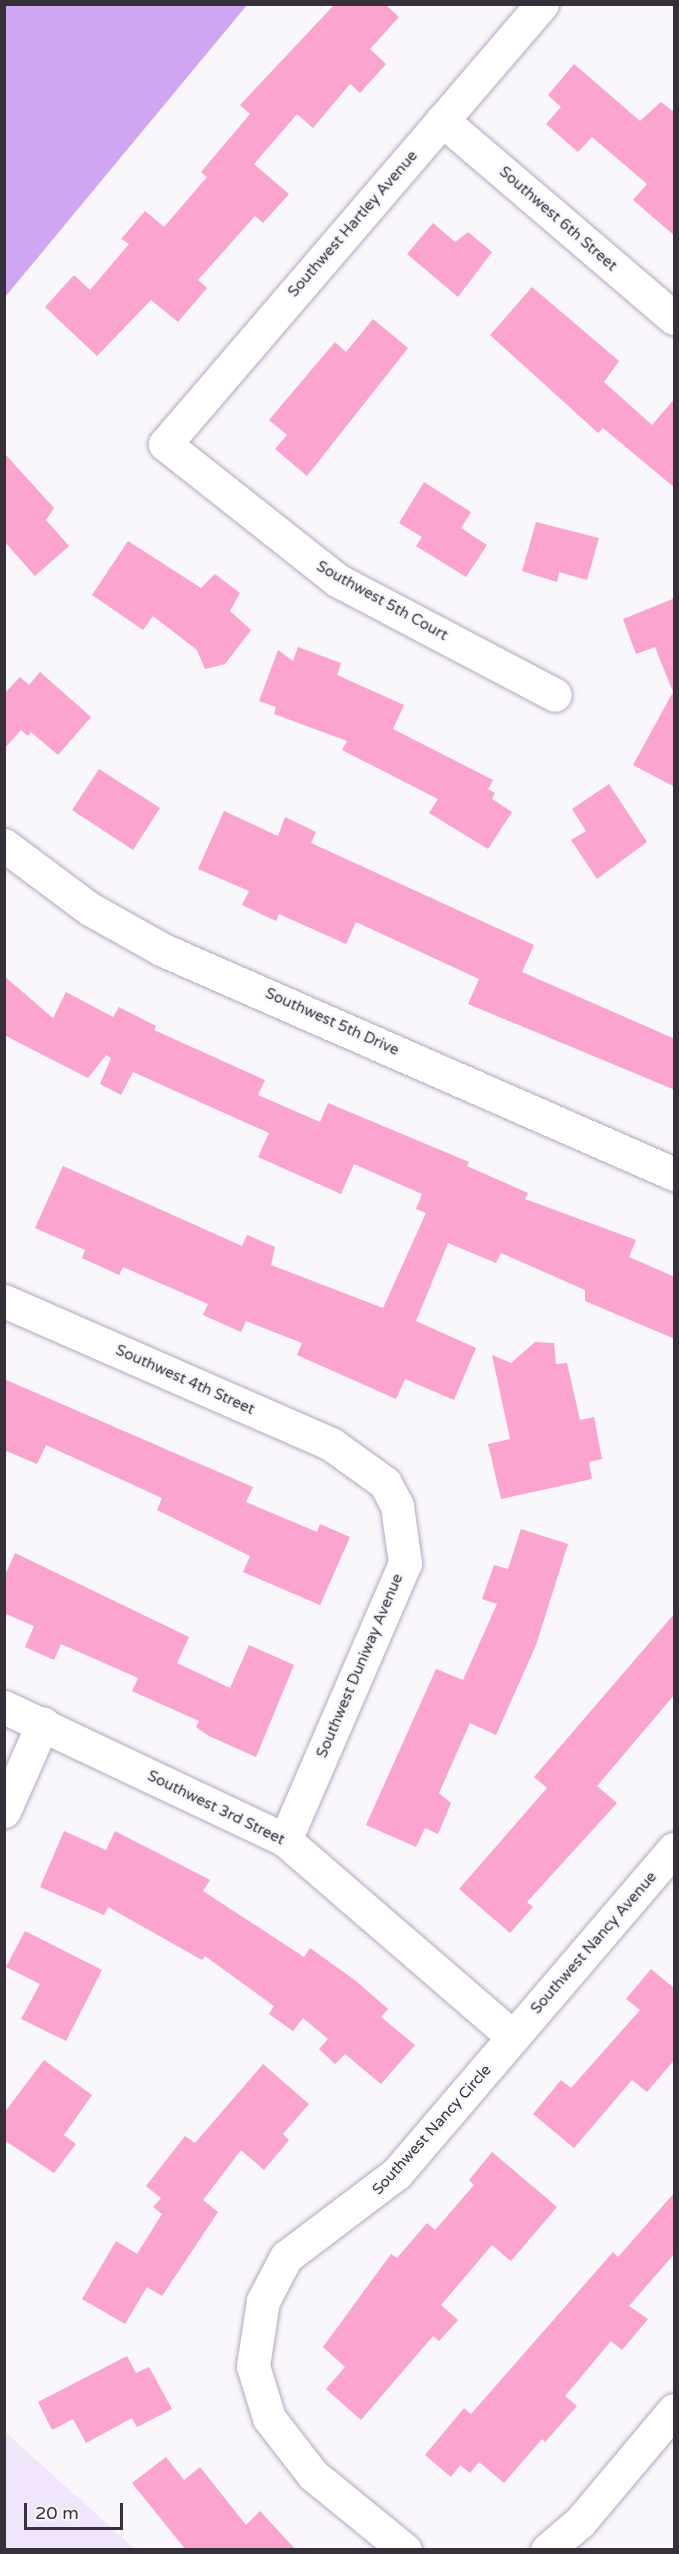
<!DOCTYPE html>
<html>
<head>
<meta charset="utf-8">
<style>
  body { margin:0 }
  #map { position:relative; width:679px; height:2554px; overflow:hidden; background:#f9f6fc; font-family:"Varela Round",sans-serif }
  div>[style] { position:absolute }
  [style*='--x'] { left:calc(var(--x)*1px); top:calc(var(--y)*1px); width:calc(var(--w)*1px); rotate:calc(var(--a)*1deg) }
  .built>* { inset:0; background:#f0e5fb }
  .forest>* { inset:0; background:#d0a6f3 }
  .building>* { inset:0; background:#faa4cf }
  .roads { filter:drop-shadow(0 0 2px #b4a7c1) drop-shadow(0 0 2px #b4a7c1) }
  .minor>* { height:33px; margin:-16.5px; padding:0 16.5px; transform-origin:16.5px; border-radius:16.5px; background:#fff }
  span { translate:-50% -50%; white-space:nowrap; text-align:center; line-height:1.15; -webkit-text-stroke:5px #f9f6fc; paint-order:stroke }
  .street-label { font-size:15px; color:#36303b }
  .frame { position:absolute; inset:0; border:6px solid #36303b; pointer-events:none }
  .scale { position:absolute; left:24px; top:2503px; width:99px; height:27px; box-sizing:border-box; border:3px solid #36303b; border-top:0; padding-left:8px; font-size:18px; line-height:21px; white-space:nowrap; color:#36303b; -webkit-text-stroke:4px #f9f6fc; paint-order:stroke }
</style>
</head>
<body>
<div id="map">
  <div class="built">
    <i style="clip-path:polygon(4px 2432px,5px 2432px,135px 2549px,5px 2549px)"></i>
  </div>
  <div class="forest">
    <i style="clip-path:polygon(5px 4px,247px 5px,5px 297px,4px 5px)"></i>
  </div>
  <div class="building">
    <i style="clip-path:polygon(335px 4px,385px 4px,399px 17px,370px 49px,386px 64px,360px 93px,350px 84px,313px 128px,297px 114px,254px 164px,289px 194px,263px 223px,255px 216px,198px 280px,207px 288px,178px 322px,151px 300px,97px 356px,45px 307px,74px 275px,90px 290px,129px 244px,121px 239px,145px 211px,164px 227px,207px 177px,201px 172px,250px 114px,240px 105px)"></i>
    <i style="clip-path:polygon(574px 64px,640px 121px,661px 102px,675px 113px,675px 236px,633px 200px,647px 184px,592px 137px,578px 152px,546px 124px,561px 107px,548px 95px)"></i>
    <i style="clip-path:polygon(433px 223px,455px 242px,468px 232px,492px 252px,458px 297px,407px 254px)"></i>
    <i style="clip-path:polygon(532px 287px,619px 361px,604px 382px,652px 425px,675px 398px,675px 488px,603px 428px,598px 433px,490px 335px)"></i>
    <i style="clip-path:polygon(373px 319px,408px 348px,307px 476px,275px 449px,287px 435px,269px 420px,335px 342px,346px 352px)"></i>
    <i style="clip-path:polygon(4px 453px,54px 508px,46px 520px,69px 546px,35px 576px,4px 541px)"></i>
    <i style="clip-path:polygon(424px 482px,471px 512px,461px 528px,487px 545px,466px 577px,416px 546px,422px 537px,399px 523px)"></i>
    <i style="clip-path:polygon(536px 522px,599px 538px,587px 580px,559px 572px,557px 582px,522px 571px)"></i>
    <i style="clip-path:polygon(128px 541px,201px 588px,215px 574px,240px 593px,230px 611px,251px 630px,225px 664px,205px 669px,197px 650px,153px 616px,143px 630px,92px 595px)"></i>
    <i style="clip-path:polygon(675px 598px,675px 787px,633px 765px,673px 692px,655px 647px,636px 654px,623px 619px)"></i>
    <i style="clip-path:polygon(298px 647px,341px 663px,337px 675px,404px 705px,393px 729px,493px 780px,488px 789px,495px 793px,492px 799px,512px 812px,488px 849px,429px 813px,438px 799px,342px 750px,347px 741px,274px 714px,276px 707px,259px 701px,278px 650px,293px 661px)"></i>
    <i style="clip-path:polygon(40px 672px,91px 717px,58px 755px,31px 732px,28px 736px,21px 730px,4px 749px,4px 694px,20px 677px,29px 685px)"></i>
    <i style="clip-path:polygon(99px 769px,160px 808px,133px 850px,72px 810px)"></i>
    <i style="clip-path:polygon(609px 784px,647px 842px,597px 879px,571px 840px,586px 831px,572px 809px)"></i>
    <i style="clip-path:polygon(224px 811px,278px 836px,285px 817px,316px 832px,311px 843px,534px 945px,522px 972px,675px 1039px,675px 1090px,468px 1004px,479px 979px,356px 922px,346px 944px,279px 914px,276px 921px,242px 905px,249px 891px,198px 869px)"></i>
    <i style="clip-path:polygon(4px 976px,53px 1018px,66px 992px,113px 1017px,119px 1007px,156px 1026px,154px 1030px,265px 1080px,258px 1095px,320px 1122px,328px 1103px,469px 1162px,467px 1166px,528px 1193px,525px 1199px,636px 1240px,629px 1257px,675px 1277px,675px 1339px,585px 1301px,585px 1290px,501px 1253px,496px 1263px,448px 1243px,416px 1321px,476px 1348px,454px 1400px,405px 1379px,396px 1399px,297px 1355px,302px 1343px,246px 1321px,241px 1332px,203px 1315px,208px 1304px,123px 1267px,119px 1275px,82px 1258px,85px 1250px,35px 1228px,63px 1166px,242px 1246px,247px 1235px,275px 1247px,271px 1265px,383px 1308px,426px 1213px,416px 1209px,422px 1194px,354px 1164px,341px 1194px,258px 1157px,269px 1133px,133px 1072px,121px 1095px,100px 1084px,111px 1058px,106px 1055px,88px 1078px,4px 1035px)"></i>
    <i style="clip-path:polygon(535px 1342px,554px 1343px,556px 1364px,567px 1363px,580px 1420px,594px 1417px,602px 1459px,589px 1462px,592px 1479px,501px 1499px,488px 1444px,510px 1439px,492px 1355px,511px 1363px)"></i>
    <i style="clip-path:polygon(4px 1379px,253px 1487px,246px 1502px,317px 1532px,320px 1524px,350px 1537px,320px 1605px,243px 1572px,250px 1556px,157px 1510px,162px 1498px,46px 1445px,37px 1464px,4px 1450px)"></i>
    <i style="clip-path:polygon(521px 1529px,568px 1544px,536px 1645px,496px 1735px,470px 1723px,439px 1793px,451px 1803px,438px 1834px,425px 1828px,416px 1847px,366px 1825px,436px 1669px,463px 1680px,497px 1604px,482px 1599px,494px 1565px,508px 1569px)"></i>
    <i style="clip-path:polygon(15px 1553px,189px 1637px,177px 1663px,230px 1688px,249px 1645px,294px 1665px,256px 1757px,209px 1736px,196px 1727px,199px 1721px,132px 1691px,138px 1678px,61px 1644px,54px 1660px,25px 1647px,34px 1626px,4px 1613px,4px 1577px)"></i>
    <i style="clip-path:polygon(675px 1613px,675px 1694px,597px 1786px,617px 1803px,527px 1902px,533px 1907px,510px 1933px,459px 1889px,547px 1788px,534px 1777px)"></i>
    <i style="clip-path:polygon(64px 1831px,106px 1850px,115px 1831px,210px 1880px,203px 1891px,304px 1957px,310px 1948px,356px 1981px,388px 2009px,381px 2017px,415px 2045px,381px 2084px,345px 2054px,335px 2064px,319px 2049px,328px 2039px,303px 2018px,293px 2031px,269px 2014px,274px 2006px,205px 1956px,202px 1960px,108px 1907px,104px 1915px,40px 1887px)"></i>
    <i style="clip-path:polygon(25px 1931px,102px 1970px,66px 2041px,21px 2019px,40px 1984px,6px 1967px)"></i>
    <i style="clip-path:polygon(651px 1969px,675px 1989px,675px 2059px,647px 2092px,632px 2080px,574px 2148px,533px 2114px,561px 2080px,571px 2088px,640px 2010px,626px 1999px)"></i>
    <i style="clip-path:polygon(44px 2060px,92px 2095px,64px 2135px,76px 2144px,54px 2173px,4px 2140px,4px 2113px)"></i>
    <i style="clip-path:polygon(263px 2064px,309px 2104px,283px 2134px,289px 2140px,264px 2170px,241px 2150px,203px 2200px,218px 2212px,162px 2296px,147px 2287px,125px 2324px,82px 2299px,116px 2241px,137px 2254px,162px 2214px,153px 2207px,161px 2198px,146px 2186px,185px 2136px,195px 2143px)"></i>
    <i style="clip-path:polygon(492px 2152px,557px 2207px,511px 2261px,492px 2245px,441px 2305px,458px 2320px,439px 2341px,433px 2336px,361px 2420px,326px 2389px,345px 2367px,323px 2347px,391px 2254px,397px 2258px,427px 2223px,435px 2230px,474px 2185px,469px 2180px)"></i>
    <i style="clip-path:polygon(675px 2192px,675px 2253px,629px 2306px,648px 2319px,622px 2350px,611px 2341px,565px 2396px,577px 2406px,545px 2442px,542px 2439px,504px 2483px,479px 2462px,470px 2473px,460px 2465px,451px 2477px,425px 2455px,464px 2408px,471px 2414px,613px 2252px,618px 2257px)"></i>
    <i style="clip-path:polygon(127px 2356px,136px 2373px,149px 2367px,172px 2409px,137px 2427px,132px 2418px,86px 2443px,73px 2419px,52px 2430px,38px 2402px)"></i>
    <i style="clip-path:polygon(166px 2457px,184px 2480px,200px 2467px,246px 2525px,260px 2511px,296px 2550px,186px 2550px,132px 2483px)"></i>
  </div>
  <div class="roads">
    <div class="minor">
      <i style="--x:542;--y:4;--w:579;--a:130.59"></i>
      <i style="--x:165;--y:444;--w:219;--a:38.3"></i>
      <i style="--x:337;--y:580;--w:246;--a:27.8"></i>
      <i style="--x:442;--y:120;--w:305;--a:40.5"></i>
      <i style="--x:4;--y:845;--w:107;--a:36.7"></i>
      <i style="--x:90;--y:909;--w:84;--a:29.3"></i>
      <i style="--x:163;--y:950;--w:558;--a:23.67"></i>
      <i style="--x:4;--y:1301;--w:357;--a:23.6"></i>
      <i style="--x:331;--y:1444;--w:67;--a:35.8"></i>
      <i style="--x:385;--y:1483;--w:26;--a:62"></i>
      <i style="--x:397;--y:1506;--w:58;--a:82"></i>
      <i style="--x:405;--y:1563;--w:302;--a:113.4"></i>
      <i style="--x:4;--y:1707;--w:311;--a:25.3"></i>
      <i style="--x:285;--y:1840;--w:301;--a:40.8"></i>
      <i style="--x:4;--y:1811;--w:96;--a:-66.1"></i>
      <i style="--x:405;--y:2550;--w:119;--a:-140.8"></i>
      <i style="--x:313;--y:2475;--w:72;--a:-127.7"></i>
      <i style="--x:269;--y:2418;--w:54;--a:-107.1"></i>
      <i style="--x:253;--y:2366;--w:66;--a:-81.3"></i>
      <i style="--x:263;--y:2301;--w:50;--a:-62.4"></i>
      <i style="--x:286;--y:2257;--w:139;--a:-37.1"></i>
      <i style="--x:397;--y:2173;--w:426;--a:-49.5"></i>
      <i style="--x:547;--y:2550;--w:43;--a:-40.3"></i>
      <i style="--x:580;--y:2522;--w:146;--a:-50"></i>
    </div>
  </div>
  <div class="street-label">
    <span style="left:558px;top:219px;rotate:41deg">Southwest 6th Street</span>
    <span style="left:353px;top:224px;rotate:-49deg">Southwest Hartley Avenue</span>
    <span style="left:382px;top:601px;rotate:29deg">Southwest 5th Court</span>
    <span style="left:332px;top:1022px;rotate:24deg">Southwest 5th Drive</span>
    <span style="left:185px;top:1380px;rotate:24deg">Southwest 4th Street</span>
    <span style="left:360px;top:1666px;rotate:-67deg">Southwest Duniway Avenue</span>
    <span style="left:216px;top:1808px;rotate:26deg">Southwest 3rd Street</span>
    <span style="left:594px;top:1943px;rotate:-49deg">Southwest Nancy Avenue</span>
    <span style="left:432px;top:2130px;rotate:-48deg">Southwest Nancy Circle</span>
  </div>
  <div class="frame"></div>
  <div class="scale">20 m</div>
</div>
</body>
</html>
